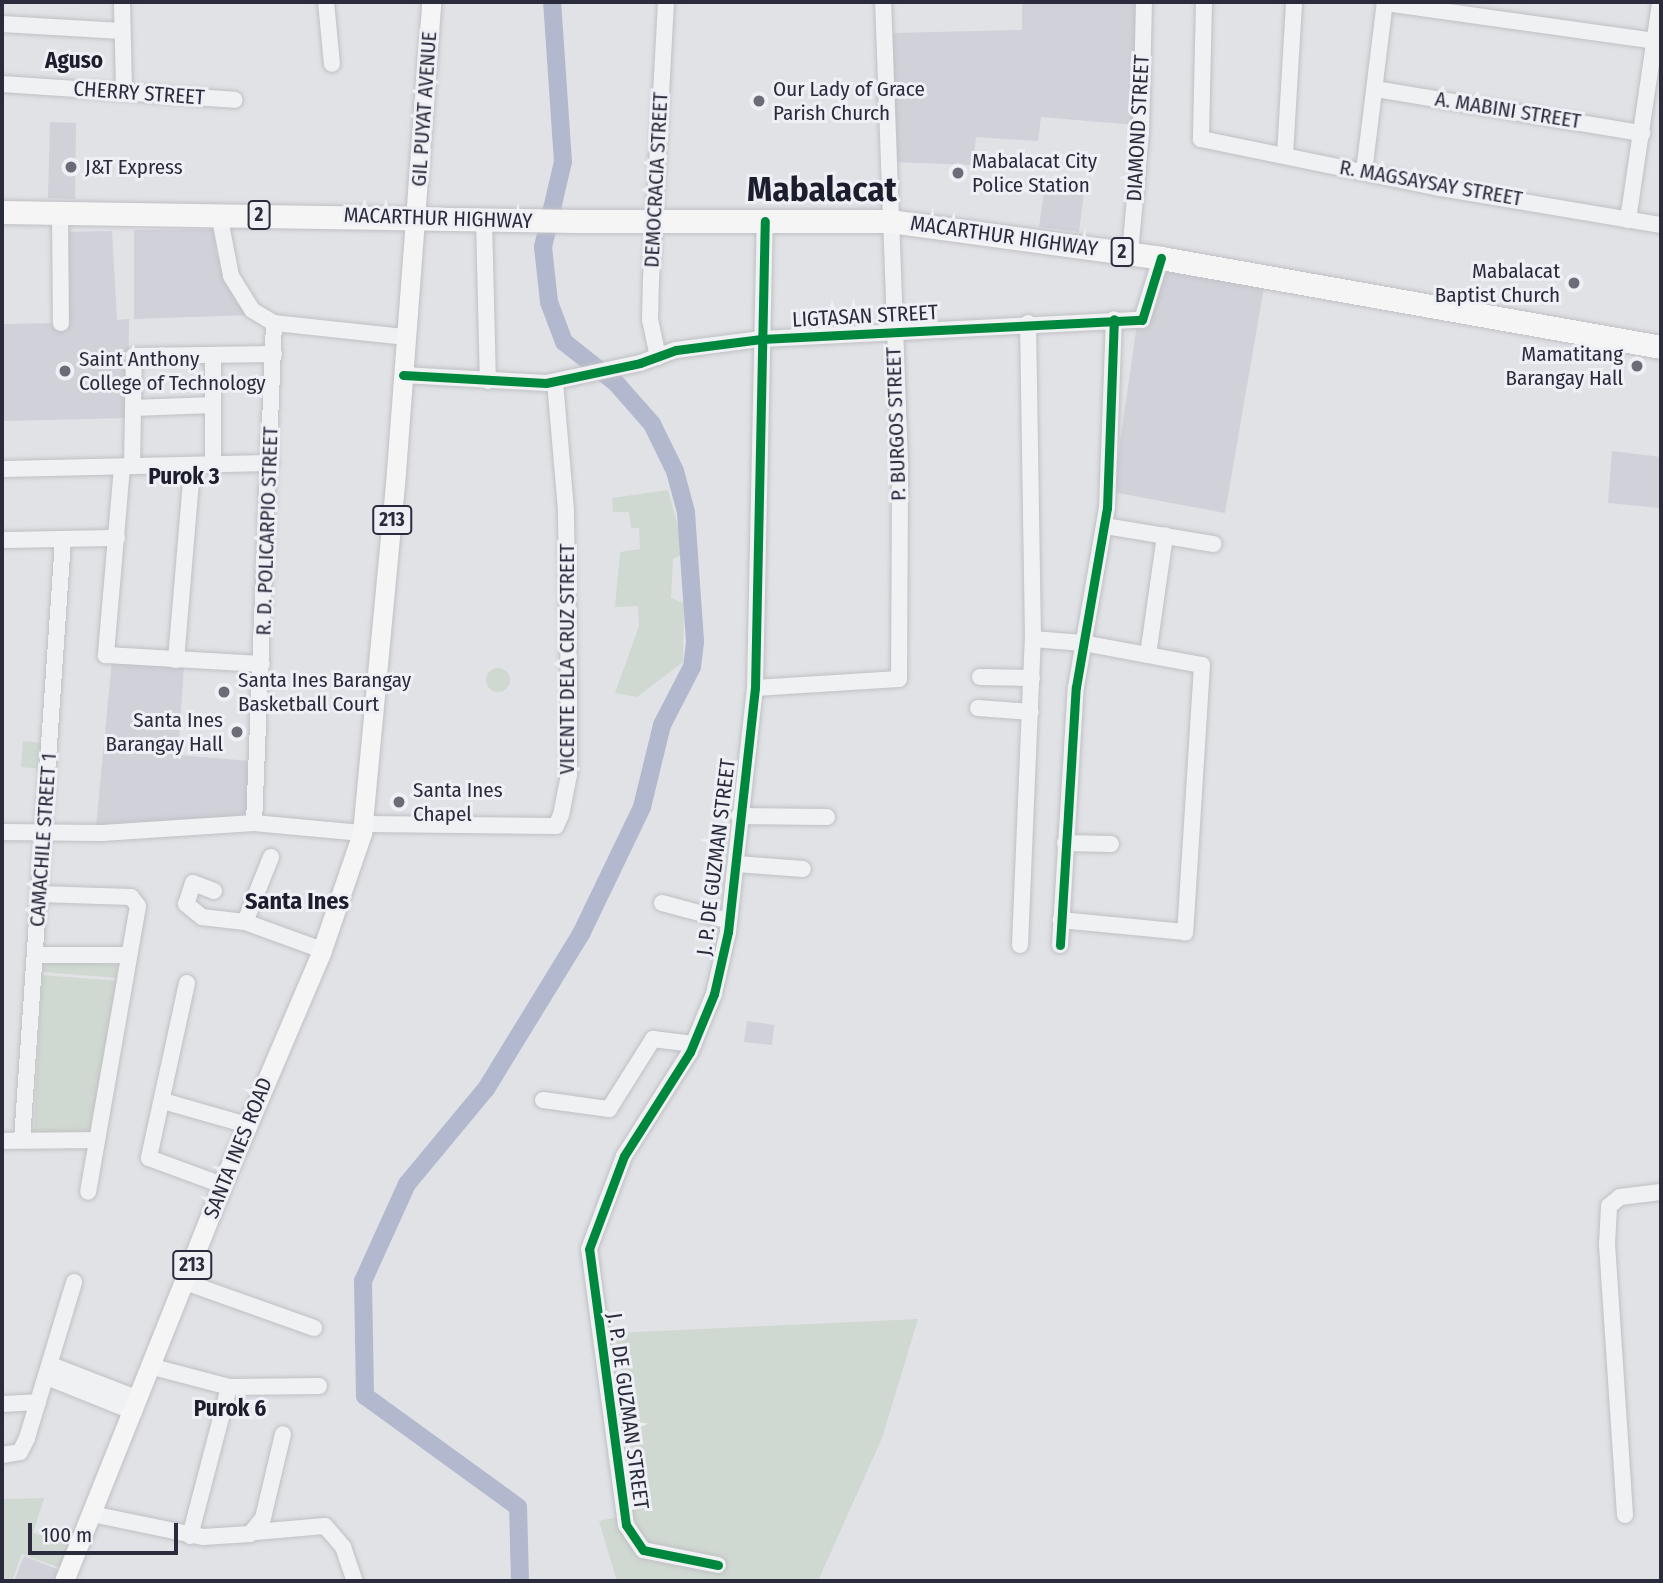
<!DOCTYPE html>
<html>
<head>
<meta charset="utf-8">
<style>
  body { margin:0 }
  #map { position:relative; width:1663px; height:1583px; overflow:hidden; background:#e1e2e6; font-family:"Fira Sans Condensed",sans-serif }
  div>[style] { position:absolute }
  [style*='--x'] { left:calc(var(--x)*1px); top:calc(var(--y)*1px); width:calc(var(--w)*1px); rotate:calc(var(--a)*1deg) }
  .built>* { inset:0; background:#d0d1d9 }
  .green>* { inset:0; background:#d0d8d2 }
  .round { border-radius:50% }
  .river>* { height:18px; margin:-9px; padding:0 9px; transform-origin:9px; border-radius:9px; background:#b2b9ce }
  .roads { filter:drop-shadow(0 0 2px #c0c0c4) drop-shadow(0 0 2px #c0c0c4) }
  .minor>* { height:16px; margin:-8px; padding:0 8px; transform-origin:8px; border-radius:8px; background:#f0f1f3 }
  .major>* { height:19px; margin:-9.5px; padding:0 9.5px; transform-origin:9.5px; border-radius:9.5px; background:#f5f5f6 }
  .highway>* { height:23px; margin:-11.5px; padding:0 11.5px; transform-origin:11.5px; border-radius:11.5px; background:#f5f5f6 }
  .cycleway>* { height:9px; margin:-4.5px; padding:0 4.5px; transform-origin:4.5px; border-radius:4.5px; background:#00873e }
  .dots>* { width:19px; height:19px; translate:-50% -50%; box-sizing:border-box; border:4px solid #eff0f5; border-radius:50% }
  span { translate:-50% -50%; white-space:nowrap; text-align:center; line-height:1.15; -webkit-text-stroke:6px #eff0f5; paint-order:stroke }
  .shield-label span { padding:2px 5px; background:#eff0f5; border:2px solid; border-radius:5px; -webkit-text-stroke-width:0 }
  .shield-label { font-size:19px; color:#2a2c3d; font-weight:700 }
  .poi-label { font-size:21px; color:#2a2c3d }
  .left { translate:0 -50%; text-align:left }
  .right { translate:-100% -50%; text-align:right }
  .street-label { font-size:21px; color:#2a2c3d }
  .neighbourhood-label { font-size:23px; color:#1c1e2e; font-weight:700 }
  .quarter-label { font-size:24px; color:#1c1e2e; font-weight:700 }
  .town-label { font-size:35px; color:#1c1e2e; font-weight:700 }
  .frame { position:absolute; inset:0; border:4px solid #2a2c3d; pointer-events:none }
  .scale { position:absolute; left:28px; top:1523px; width:150px; height:32px; box-sizing:border-box; border:4px solid #2a2c3d; border-top:0; padding-left:9px; font-size:21px; line-height:24px; white-space:nowrap; color:#2a2c3d; -webkit-text-stroke:5px #eff0f5; paint-order:stroke }
</style>
</head>
<body>
<div id="map">
  <div class="built">
    <i style="clip-path:polygon(1022px 2px,1138px 2px,1135px 125px,1041px 117px,1038px 141px,976px 137px,973px 165px,894px 162px,893px 33px,1022px 30px)"></i>
    <i style="clip-path:polygon(50px 122px,76px 123px,75px 199px,48px 198px)"></i>
    <i style="clip-path:polygon(1046px 179px,1085px 184px,1079px 232px,1039px 227px)"></i>
    <i style="clip-path:polygon(214px 229px,216px 252px,231px 289px,251px 315px,134px 319px,134px 230px)"></i>
    <i style="clip-path:polygon(112px 231px,117px 320px,129px 319px,128px 418px,2px 421px,2px 324px,65px 323px,62px 232px)"></i>
    <i style="clip-path:polygon(1160px 268px,1264px 287px,1225px 513px,1113px 492px,1137px 324px)"></i>
    <i style="clip-path:polygon(1612px 451px,1661px 457px,1661px 508px,1608px 503px)"></i>
    <i style="clip-path:polygon(112px 660px,184px 665px,178px 755px,250px 761px,248px 823px,96px 826px)"></i>
    <i style="clip-path:polygon(747px 1021px,774px 1025px,772px 1045px,744px 1042px)"></i>
    <i style="clip-path:polygon(24px 1556px,59px 1570px,54px 1581px,14px 1581px)"></i>
  </div>
  <div class="green">
    <i style="clip-path:polygon(668px 490px,685px 553px,673px 559px,671px 598px,684px 603px,683px 662px,637px 697px,615px 693px,639px 626px,638px 606px,615px 607px,620px 552px,640px 549px,639px 528px,631px 528px,629px 512px,613px 512px,612px 498px)"></i>
    <i class="round" style="left:486px;top:668px;width:24px;height:24px"></i>
    <i style="clip-path:polygon(23px 741px,44px 743px,42px 769px,21px 767px)"></i>
    <i style="clip-path:polygon(44px 960px,118px 965px,117px 978px,43px 972px)"></i>
    <i style="clip-path:polygon(42px 975px,120px 981px,91px 1146px,33px 1148px)"></i>
    <i style="clip-path:polygon(918px 1319px,882px 1438px,818px 1581px,617px 1581px,599px 1521px,627px 1515px,631px 1440px,615px 1333px)"></i>
    <i style="clip-path:polygon(44px 1498px,33px 1533px,73px 1545px,63px 1569px,22px 1554px,12px 1581px,2px 1581px,2px 1499px)"></i>
  </div>
  <div class="river">
    <i style="--x:520;--y:1581;--w:74;--a:-91.5"></i>
    <i style="--x:518;--y:1507;--w:189;--a:-144"></i>
    <i style="--x:365;--y:1396;--w:115;--a:-91"></i>
    <i style="--x:363;--y:1281;--w:107;--a:-65.6"></i>
    <i style="--x:407;--y:1184;--w:124;--a:-50.3"></i>
    <i style="--x:486;--y:1089;--w:182;--a:-58.5"></i>
    <i style="--x:581;--y:934;--w:141;--a:-64.3"></i>
    <i style="--x:642;--y:807;--w:84;--a:-76.3"></i>
    <i style="--x:662;--y:725;--w:65;--a:-62.7"></i>
    <i style="--x:692;--y:667;--w:26;--a:-83"></i>
    <i style="--x:695;--y:641;--w:129;--a:-94"></i>
    <i style="--x:686;--y:512;--w:42;--a:-105"></i>
    <i style="--x:675;--y:471;--w:52;--a:-116.1"></i>
    <i style="--x:652;--y:424;--w:55;--a:-131.3"></i>
    <i style="--x:616;--y:383;--w:66;--a:-141.7"></i>
    <i style="--x:564;--y:342;--w:43;--a:-110.6"></i>
    <i style="--x:549;--y:302;--w:55;--a:-96.2"></i>
    <i style="--x:543;--y:247;--w:87;--a:-76.8"></i>
    <i style="--x:563;--y:162;--w:160;--a:-93.9"></i>
  </div>
  <div class="roads">
    <div class="minor">
      <i style="--x:122;--y:2;--w:88;--a:88.7"></i>
      <i style="--x:326;--y:2;--w:62;--a:84.5"></i>
      <i style="--x:1204;--y:2;--w:137;--a:91.3"></i>
      <i style="--x:1201;--y:139;--w:244;--a:11.6"></i>
      <i style="--x:1440;--y:188;--w:224;--a:9.5"></i>
      <i style="--x:1385;--y:3;--w:273;--a:8"></i>
      <i style="--x:2;--y:24;--w:120;--a:3.3"></i>
      <i style="--x:2;--y:84;--w:233;--a:3.9"></i>
      <i style="--x:1375;--y:89;--w:271;--a:9.4"></i>
      <i style="--x:1285;--y:155;--w:153;--a:-86.6"></i>
      <i style="--x:1364;--y:172;--w:171;--a:-83"></i>
      <i style="--x:60;--y:212;--w:111;--a:89.5"></i>
      <i style="--x:219;--y:214;--w:63;--a:79"></i>
      <i style="--x:231;--y:276;--w:40;--a:58"></i>
      <i style="--x:252;--y:310;--w:26;--a:31"></i>
      <i style="--x:274;--y:323;--w:132;--a:6.1"></i>
      <i style="--x:484;--y:220;--w:161;--a:88.6"></i>
      <i style="--x:1628;--y:220;--w:220;--a:-81.6"></i>
      <i style="--x:1130;--y:253;--w:121;--a:-84.8"></i>
      <i style="--x:1141;--y:133;--w:131;--a:-88.7"></i>
      <i style="--x:213;--y:355;--w:110;--a:90"></i>
      <i style="--x:658;--y:357;--w:38;--a:-102"></i>
      <i style="--x:650;--y:320;--w:41;--a:-88.6"></i>
      <i style="--x:651;--y:279;--w:277;--a:-86.9"></i>
      <i style="--x:403;--y:375;--w:143;--a:3.2"></i>
      <i style="--x:546;--y:383;--w:96;--a:-12"></i>
      <i style="--x:640;--y:363;--w:38;--a:-20"></i>
      <i style="--x:676;--y:350;--w:86;--a:-7.4"></i>
      <i style="--x:761;--y:339;--w:381;--a:-2.9"></i>
      <i style="--x:1142;--y:320;--w:65;--a:-73"></i>
      <i style="--x:133;--y:408;--w:80;--a:-2.1"></i>
      <i style="--x:132;--y:466;--w:110;--a:-89"></i>
      <i style="--x:134;--y:356;--w:140;--a:-0.8"></i>
      <i style="--x:122;--y:467;--w:189;--a:94.9"></i>
      <i style="--x:106;--y:655;--w:156;--a:3.3"></i>
      <i style="--x:2;--y:469;--w:269;--a:-1.3"></i>
      <i style="--x:1105;--y:526;--w:110;--a:9.4"></i>
      <i style="--x:2;--y:540;--w:115;--a:-1"></i>
      <i style="--x:1033;--y:639;--w:50;--a:4.6"></i>
      <i style="--x:1083;--y:643;--w:121;--a:10.5"></i>
      <i style="--x:1202;--y:665;--w:268;--a:93.6"></i>
      <i style="--x:1185;--y:932;--w:125;--a:-174.5"></i>
      <i style="--x:1148;--y:655;--w:121;--a:-81.9"></i>
      <i style="--x:176;--y:660;--w:193;--a:-85.2"></i>
      <i style="--x:980;--y:677;--w:52;--a:1.1"></i>
      <i style="--x:755;--y:688;--w:144;--a:-3.6"></i>
      <i style="--x:899;--y:679;--w:216;--a:-89.7"></i>
      <i style="--x:900;--y:463;--w:461;--a:-92.1"></i>
      <i style="--x:978;--y:708;--w:53;--a:4.3"></i>
      <i style="--x:739;--y:816;--w:88;--a:0.7"></i>
      <i style="--x:254;--y:823;--w:500;--a:-87.71"></i>
      <i style="--x:364;--y:824;--w:192;--a:0.6"></i>
      <i style="--x:556;--y:826;--w:12;--a:-66"></i>
      <i style="--x:561;--y:815;--w:41;--a:-78.7"></i>
      <i style="--x:569;--y:775;--w:86;--a:-90"></i>
      <i style="--x:569;--y:689;--w:179;--a:-91"></i>
      <i style="--x:566;--y:510;--w:128;--a:-94.9"></i>
      <i style="--x:2;--y:832;--w:100;--a:0.6"></i>
      <i style="--x:102;--y:833;--w:152;--a:-3.8"></i>
      <i style="--x:254;--y:823;--w:108;--a:5.3"></i>
      <i style="--x:1065;--y:843;--w:46;--a:1.2"></i>
      <i style="--x:737;--y:864;--w:66;--a:4.3"></i>
      <i style="--x:214;--y:891;--w:22;--a:-159"></i>
      <i style="--x:193;--y:883;--w:22;--a:108"></i>
      <i style="--x:186;--y:904;--w:21;--a:39"></i>
      <i style="--x:202;--y:917;--w:43;--a:6.6"></i>
      <i style="--x:245;--y:922;--w:82;--a:20"></i>
      <i style="--x:39;--y:894;--w:92;--a:1.9"></i>
      <i style="--x:131;--y:897;--w:11;--a:52"></i>
      <i style="--x:138;--y:906;--w:290;--a:99.9"></i>
      <i style="--x:662;--y:903;--w:69;--a:15"></i>
      <i style="--x:245;--y:922;--w:70;--a:-68.2"></i>
      <i style="--x:1020;--y:945;--w:306;--a:-87.6"></i>
      <i style="--x:1033;--y:639;--w:316;--a:-90.9"></i>
      <i style="--x:1060;--y:945;--w:258;--a:-86.5"></i>
      <i style="--x:1076;--y:687;--w:182;--a:-80.2"></i>
      <i style="--x:1107;--y:508;--w:189;--a:-87.9"></i>
      <i style="--x:36;--y:955;--w:91;--a:0"></i>
      <i style="--x:187;--y:983;--w:179;--a:102.3"></i>
      <i style="--x:149;--y:1158;--w:78;--a:20.3"></i>
      <i style="--x:543;--y:1100;--w:67;--a:7.8"></i>
      <i style="--x:609;--y:1109;--w:83;--a:-57.8"></i>
      <i style="--x:653;--y:1039;--w:41;--a:7"></i>
      <i style="--x:163;--y:1101;--w:87;--a:15.9"></i>
      <i style="--x:22;--y:1140;--w:601;--a:-86.09"></i>
      <i style="--x:2;--y:1141;--w:92;--a:-0.6"></i>
      <i style="--x:185;--y:1282;--w:137;--a:19.6"></i>
      <i style="--x:51;--y:1365;--w:94;--a:21.1"></i>
      <i style="--x:153;--y:1367;--w:79;--a:14.7"></i>
      <i style="--x:229;--y:1387;--w:90;--a:-0.6"></i>
      <i style="--x:47;--y:1377;--w:94;--a:21.9"></i>
      <i style="--x:2;--y:1404;--w:36;--a:-3"></i>
      <i style="--x:2;--y:1455;--w:18;--a:-9"></i>
      <i style="--x:20;--y:1452;--w:16;--a:-63"></i>
      <i style="--x:27;--y:1438;--w:163;--a:-73.2"></i>
      <i style="--x:92;--y:1514;--w:113;--a:11.7"></i>
      <i style="--x:203;--y:1537;--w:47;--a:-3.7"></i>
      <i style="--x:250;--y:1534;--w:21;--a:-51"></i>
      <i style="--x:263;--y:1518;--w:86;--a:-76.6"></i>
      <i style="--x:1625;--y:1515;--w:271;--a:-93.8"></i>
      <i style="--x:1607;--y:1245;--w:39;--a:-87"></i>
      <i style="--x:1609;--y:1206;--w:14;--a:-39"></i>
      <i style="--x:1620;--y:1197;--w:41;--a:-7"></i>
      <i style="--x:255;--y:1532;--w:70;--a:-4.9"></i>
      <i style="--x:325;--y:1526;--w:28;--a:49"></i>
      <i style="--x:343;--y:1547;--w:36;--a:71"></i>
      <i style="--x:190;--y:1536;--w:154;--a:-75.3"></i>
      <i style="--x:718;--y:1565;--w:76;--a:-168.7"></i>
      <i style="--x:643;--y:1550;--w:30;--a:-124"></i>
      <i style="--x:626;--y:1525;--w:278;--a:-97.6"></i>
      <i style="--x:589;--y:1249;--w:99;--a:-69.4"></i>
      <i style="--x:624;--y:1156;--w:123;--a:-57.6"></i>
      <i style="--x:690;--y:1052;--w:63;--a:-67.5"></i>
      <i style="--x:714;--y:994;--w:64;--a:-77.3"></i>
      <i style="--x:728;--y:932;--w:245;--a:-83.7"></i>
      <i style="--x:755;--y:688;--w:467;--a:-88.8"></i>
    </div>
    <div class="major">
      <i style="--x:64;--y:1581;--w:426;--a:-68.2"></i>
      <i style="--x:222;--y:1185;--w:255;--a:-66.9"></i>
      <i style="--x:322;--y:950;--w:124;--a:-71.1"></i>
      <i style="--x:362;--y:833;--w:350;--a:-84.6"></i>
      <i style="--x:395;--y:485;--w:484;--a:-85.7"></i>
    </div>
    <div class="highway">
      <i style="--x:2;--y:212;--w:575;--a:0.9"></i>
      <i style="--x:577;--y:221;--w:312;--a:0"></i>
      <i style="--x:889;--y:221;--w:275;--a:7.7"></i>
      <i style="--x:1161;--y:258;--w:508;--a:10.09"></i>
    </div>
  </div>
  <div class="cycleway">
    <i style="--x:403;--y:375;--w:143;--a:3.2"></i>
    <i style="--x:546;--y:383;--w:96;--a:-12"></i>
    <i style="--x:640;--y:363;--w:38;--a:-20"></i>
    <i style="--x:676;--y:350;--w:86;--a:-7.4"></i>
    <i style="--x:761;--y:339;--w:381;--a:-2.9"></i>
    <i style="--x:1142;--y:320;--w:65;--a:-73"></i>
    <i style="--x:1060;--y:945;--w:258;--a:-86.5"></i>
    <i style="--x:1076;--y:687;--w:182;--a:-80.2"></i>
    <i style="--x:1107;--y:508;--w:189;--a:-87.9"></i>
    <i style="--x:718;--y:1565;--w:76;--a:-168.7"></i>
    <i style="--x:643;--y:1550;--w:30;--a:-124"></i>
    <i style="--x:626;--y:1525;--w:278;--a:-97.6"></i>
    <i style="--x:589;--y:1249;--w:99;--a:-69.4"></i>
    <i style="--x:624;--y:1156;--w:123;--a:-57.6"></i>
    <i style="--x:690;--y:1052;--w:63;--a:-67.5"></i>
    <i style="--x:714;--y:994;--w:64;--a:-77.3"></i>
    <i style="--x:728;--y:932;--w:245;--a:-83.7"></i>
    <i style="--x:755;--y:688;--w:467;--a:-88.8"></i>
  </div>
  <div class="dots">
    <i style="left:759px;top:101px;background:#6a6c78"></i>
    <i style="left:71px;top:167px;background:#6a6c78"></i>
    <i style="left:958px;top:173px;background:#6a6c78"></i>
    <i style="left:1574px;top:283px;background:#6a6c78"></i>
    <i style="left:1637px;top:366px;background:#6a6c78"></i>
    <i style="left:65px;top:371px;background:#6a6c78"></i>
    <i style="left:224px;top:692px;background:#6a6c78"></i>
    <i style="left:237px;top:732px;background:#6a6c78"></i>
    <i style="left:399px;top:802px;background:#6a6c78"></i>
  </div>
  <div class="shield-label">
    <span style="left:259px;top:215px">2</span>
    <span style="left:1122px;top:252px">2</span>
    <span style="left:392px;top:520px">213</span>
    <span style="left:192px;top:1265px">213</span>
  </div>
  <div class="poi-label">
    <span class="left" style="left:773px;top:101px">Our Lady of Grace<br>Parish Church</span>
    <span class="left" style="left:972px;top:173px">Mabalacat City<br>Police Station</span>
    <span class="left" style="left:85px;top:167px">J&amp;T Express</span>
    <span class="right" style="left:1560px;top:283px">Mabalacat<br>Baptist Church</span>
    <span class="right" style="left:1623px;top:366px">Mamatitang<br>Barangay Hall</span>
    <span class="left" style="left:79px;top:371px">Saint Anthony<br>College of Technology</span>
    <span class="left" style="left:238px;top:692px">Santa Ines Barangay<br>Basketball Court</span>
    <span class="right" style="left:223px;top:732px">Santa Ines<br>Barangay Hall</span>
    <span class="left" style="left:413px;top:802px">Santa Ines<br>Chapel</span>
  </div>
  <div class="street-label">
    <span style="left:139px;top:93px;rotate:4deg">CHERRY STREET</span>
    <span style="left:424px;top:109px;rotate:-86deg">GIL PUYAT AVENUE</span>
    <span style="left:1508px;top:110px;rotate:9deg">A. MABINI STREET</span>
    <span style="left:1138px;top:128px;rotate:-87deg">DIAMOND STREET</span>
    <span style="left:656px;top:180px;rotate:-87deg">DEMOCRACIA STREET</span>
    <span style="left:1431px;top:183px;rotate:10deg">R. MAGSAYSAY STREET</span>
    <span style="left:438px;top:218px;rotate:2deg">MACARTHUR HIGHWAY</span>
    <span style="left:1004px;top:236px;rotate:8deg">MACARTHUR HIGHWAY</span>
    <span style="left:865px;top:316px;rotate:-3deg">LIGTASAN STREET</span>
    <span style="left:896px;top:424px;rotate:-92deg">P. BURGOS STREET</span>
    <span style="left:267px;top:531px;rotate:-88deg">R. D. POLICARPIO STREET</span>
    <span style="left:567px;top:659px;rotate:-90deg">VICENTE DELA CRUZ STREET</span>
    <span style="left:43px;top:840px;rotate:-86deg">CAMACHILE STREET 1</span>
    <span style="left:716px;top:857px;rotate:-83deg">J. P. DE GUZMAN STREET</span>
    <span style="left:238px;top:1148px;rotate:-68deg">SANTA INES ROAD</span>
    <span style="left:628px;top:1411px;rotate:82deg">J. P. DE GUZMAN STREET</span>
  </div>
  <div class="neighbourhood-label">
    <span style="left:74px;top:60px">Aguso</span>
    <span style="left:184px;top:476px">Purok 3</span>
    <span style="left:230px;top:1408px">Purok 6</span>
  </div>
  <div class="quarter-label">
    <span style="left:297px;top:902px">Santa Ines</span>
  </div>
  <div class="town-label">
    <span style="left:822px;top:189px">Mabalacat</span>
  </div>
  <div class="frame"></div>
  <div class="scale">100 m</div>
</div>
</body>
</html>
